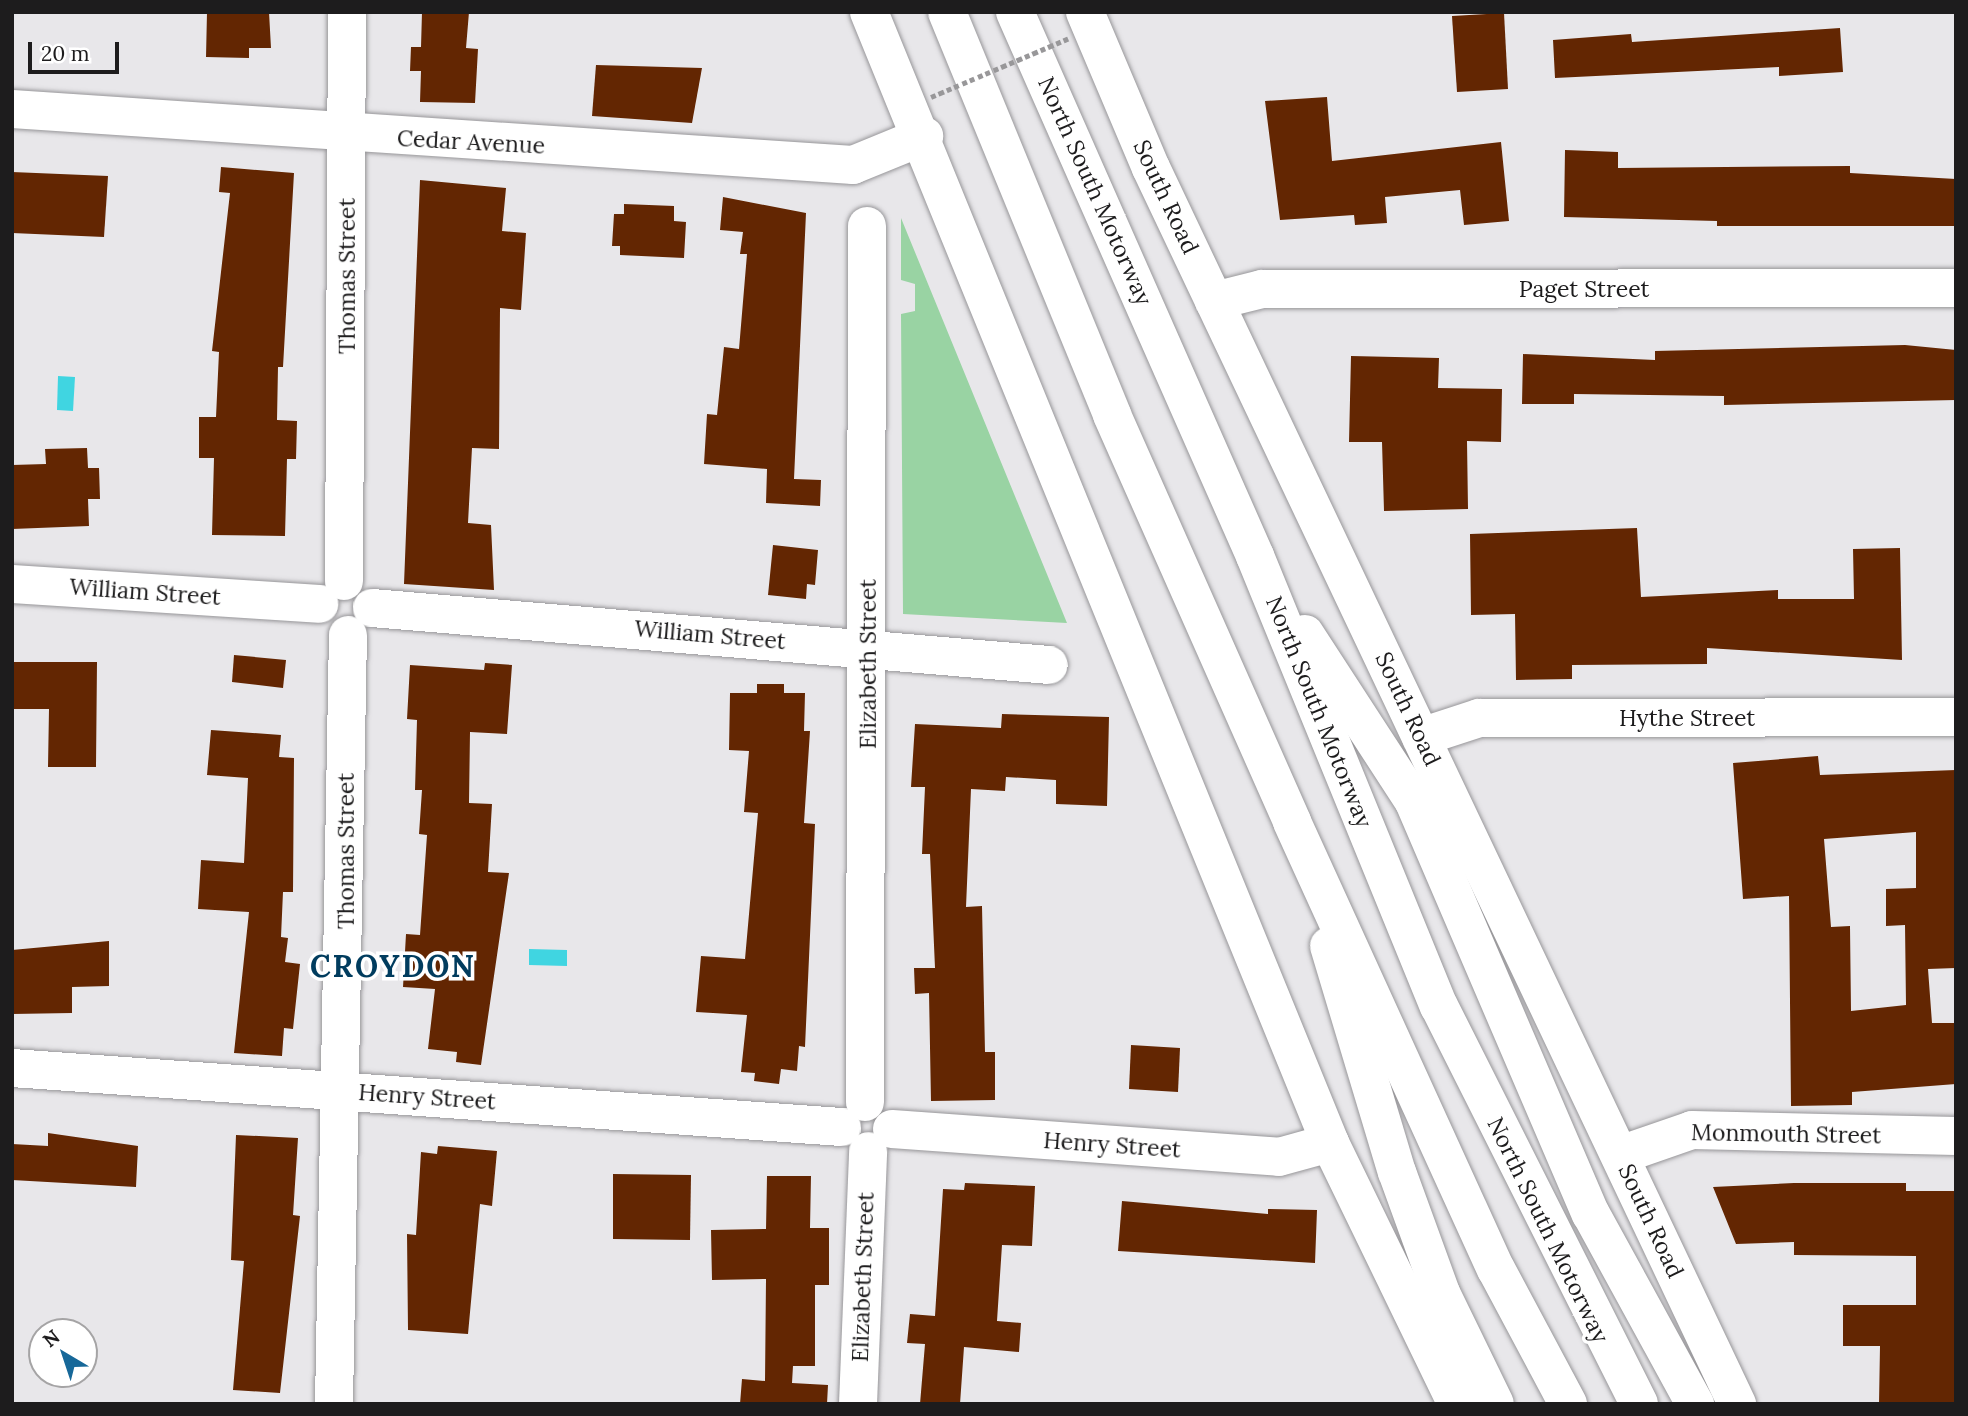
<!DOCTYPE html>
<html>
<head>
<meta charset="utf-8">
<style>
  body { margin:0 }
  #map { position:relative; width:1968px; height:1416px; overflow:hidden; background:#e8e7ea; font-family:Lora,serif }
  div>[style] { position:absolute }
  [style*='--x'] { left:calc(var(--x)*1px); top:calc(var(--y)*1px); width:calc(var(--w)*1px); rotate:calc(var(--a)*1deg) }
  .green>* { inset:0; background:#99d3a3 }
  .water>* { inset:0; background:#40d5e1 }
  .building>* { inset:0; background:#632602 }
  .roads { filter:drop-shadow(0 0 2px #979699) drop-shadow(0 0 2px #979699) }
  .minor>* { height:38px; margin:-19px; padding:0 19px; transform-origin:19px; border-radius:19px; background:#fff }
  .major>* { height:38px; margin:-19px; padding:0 19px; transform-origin:19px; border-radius:19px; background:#fff }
  .highway>* { height:38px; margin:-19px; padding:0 19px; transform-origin:19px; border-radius:19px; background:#fff }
  .path-bridge>* { height:4.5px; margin-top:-2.25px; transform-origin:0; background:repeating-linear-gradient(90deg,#989799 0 5px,transparent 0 8.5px) }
  span { translate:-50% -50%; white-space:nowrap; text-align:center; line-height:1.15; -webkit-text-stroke:7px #fff; paint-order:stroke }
  .street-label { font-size:23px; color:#1d1c1d }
  .district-label { font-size:30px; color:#013c5e; font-weight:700; letter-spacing:2px }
  .frame { position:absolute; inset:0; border:14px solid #1d1c1d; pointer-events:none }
  .north { position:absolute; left:28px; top:1318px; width:70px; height:70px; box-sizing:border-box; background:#fff; border:2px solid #a5a4a5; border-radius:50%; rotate:321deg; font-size:19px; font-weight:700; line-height:28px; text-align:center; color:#1d1c1d }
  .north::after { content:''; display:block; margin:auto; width:24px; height:32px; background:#176899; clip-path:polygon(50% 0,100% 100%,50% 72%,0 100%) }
  .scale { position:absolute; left:28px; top:42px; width:91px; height:32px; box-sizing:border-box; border:4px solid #1d1c1d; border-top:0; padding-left:9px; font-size:21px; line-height:24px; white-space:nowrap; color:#1d1c1d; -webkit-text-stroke:5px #fff; paint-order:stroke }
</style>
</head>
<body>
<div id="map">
  <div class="green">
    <i style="clip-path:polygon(901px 218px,1067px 623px,903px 614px,901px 314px,915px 311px,915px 284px,901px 280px)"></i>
  </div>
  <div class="water">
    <i style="clip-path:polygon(58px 376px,75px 377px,73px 411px,57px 410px)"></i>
    <i style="clip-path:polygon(529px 949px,567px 950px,567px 966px,529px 965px)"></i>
  </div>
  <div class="building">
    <i style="clip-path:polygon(207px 12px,269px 12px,271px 48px,249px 48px,249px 58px,206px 57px)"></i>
    <i style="clip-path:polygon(422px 12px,469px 12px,466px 48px,478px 49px,475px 103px,420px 102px,421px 71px,410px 71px,411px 47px,421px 47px)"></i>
    <i style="clip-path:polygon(1504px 13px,1508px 89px,1457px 92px,1452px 16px)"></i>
    <i style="clip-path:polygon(1840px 28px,1843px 72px,1779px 76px,1779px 67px,1555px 78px,1553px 40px,1631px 34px,1632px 42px)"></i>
    <i style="clip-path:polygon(596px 65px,702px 68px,692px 123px,592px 116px)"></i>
    <i style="clip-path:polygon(1327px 97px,1332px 161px,1501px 142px,1509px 221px,1464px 225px,1460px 190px,1385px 197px,1387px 223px,1355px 225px,1354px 215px,1280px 220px,1265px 101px)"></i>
    <i style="clip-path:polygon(1565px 150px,1618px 152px,1618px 168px,1850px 166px,1850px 173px,1956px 179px,1956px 226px,1717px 226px,1717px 221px,1564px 217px)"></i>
    <i style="clip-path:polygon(221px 167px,294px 173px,283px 367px,278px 367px,277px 420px,297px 421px,296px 459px,287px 459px,285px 536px,212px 535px,214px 458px,199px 458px,199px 417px,216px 417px,219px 352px,212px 351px,230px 193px,219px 192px)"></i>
    <i style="clip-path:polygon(12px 172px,108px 176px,104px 237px,12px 233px)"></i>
    <i style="clip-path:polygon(420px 180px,506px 188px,502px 231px,526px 233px,521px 310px,500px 308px,499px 449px,472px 448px,468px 523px,491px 525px,494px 590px,404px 584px)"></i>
    <i style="clip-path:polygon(723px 197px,806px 213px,794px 479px,821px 480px,820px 506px,766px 503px,767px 469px,704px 464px,707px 414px,717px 415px,724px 347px,739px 349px,747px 254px,740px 254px,743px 232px,720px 230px)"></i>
    <i style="clip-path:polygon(624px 204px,674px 206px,674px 221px,686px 222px,684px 258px,620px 255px,620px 246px,612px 246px,614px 214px,624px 214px)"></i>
    <i style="clip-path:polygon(1905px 345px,1956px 350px,1956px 400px,1724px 405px,1724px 396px,1574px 394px,1574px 404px,1522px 404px,1523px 354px,1655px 360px,1655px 351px)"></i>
    <i style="clip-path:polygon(1351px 356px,1439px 358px,1438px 388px,1502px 389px,1501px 442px,1467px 441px,1468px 509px,1384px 511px,1382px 442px,1349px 442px)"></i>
    <i style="clip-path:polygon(87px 448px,88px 468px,99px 468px,100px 499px,88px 499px,89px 526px,12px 529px,12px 465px,46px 464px,45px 449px)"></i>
    <i style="clip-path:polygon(1637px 528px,1641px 597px,1778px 590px,1778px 599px,1854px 599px,1853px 549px,1900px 548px,1902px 660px,1707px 648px,1707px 664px,1572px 665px,1572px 679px,1516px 680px,1515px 614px,1471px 615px,1470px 534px)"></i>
    <i style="clip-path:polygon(773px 545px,818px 550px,815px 585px,807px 584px,806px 599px,768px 595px)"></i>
    <i style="clip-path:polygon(234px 655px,286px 660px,283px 688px,232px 682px)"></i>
    <i style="clip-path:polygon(12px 662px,97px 662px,96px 767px,48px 767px,49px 709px,12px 709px)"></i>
    <i style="clip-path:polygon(485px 663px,512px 665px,507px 734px,470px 732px,469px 803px,492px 804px,488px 872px,509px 873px,481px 1065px,456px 1062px,457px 1052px,428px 1049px,435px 989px,403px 987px,406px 934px,420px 935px,427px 835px,419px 834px,422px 790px,415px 790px,417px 720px,407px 719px,410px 665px,484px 670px)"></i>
    <i style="clip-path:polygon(757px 684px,784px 684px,784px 693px,805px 693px,804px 731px,810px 731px,804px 823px,815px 824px,805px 1047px,799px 1046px,797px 1071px,781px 1069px,779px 1084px,754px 1081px,755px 1073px,741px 1072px,747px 1015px,696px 1012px,701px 956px,745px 959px,758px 813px,744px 812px,749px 751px,729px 750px,730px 693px,757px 693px)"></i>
    <i style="clip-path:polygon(1002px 714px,1109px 717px,1107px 806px,1056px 804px,1056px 780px,1006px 777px,1005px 791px,971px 789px,966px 907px,982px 906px,985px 1052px,995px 1052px,995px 1100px,931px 1101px,929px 993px,915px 994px,914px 968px,935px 968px,930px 854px,922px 854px,925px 787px,911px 787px,915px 724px,1001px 728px)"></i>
    <i style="clip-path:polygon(211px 730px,281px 735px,279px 757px,294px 758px,293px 892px,283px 892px,281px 937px,288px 938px,285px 962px,300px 964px,293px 1029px,284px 1028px,282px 1056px,234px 1053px,249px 912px,198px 909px,201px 860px,244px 863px,248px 778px,207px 775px)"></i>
    <i style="clip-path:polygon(evenodd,1818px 756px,1820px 775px,1956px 770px,1956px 968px,1928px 969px,1932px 1023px,1956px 1023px,1956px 1084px,1852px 1092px,1852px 1105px,1791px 1106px,1789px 896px,1743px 899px,1733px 763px,1818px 756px,1916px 832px,1916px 888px,1886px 889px,1886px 926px,1905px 925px,1906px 1005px,1851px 1011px,1850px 926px,1831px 927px,1824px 839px,1916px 832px)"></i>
    <i style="clip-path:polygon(109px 941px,109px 986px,72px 987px,72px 1013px,12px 1014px,12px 950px)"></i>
    <i style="clip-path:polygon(1131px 1045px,1180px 1048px,1178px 1092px,1129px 1089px)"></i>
    <i style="clip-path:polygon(48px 1133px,138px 1146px,136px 1187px,12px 1180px,12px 1144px,48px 1146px)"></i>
    <i style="clip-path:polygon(236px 1135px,298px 1138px,293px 1215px,300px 1216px,280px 1393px,233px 1390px,244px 1261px,231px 1260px)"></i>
    <i style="clip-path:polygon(438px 1146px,497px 1151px,492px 1206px,480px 1204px,468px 1334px,408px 1330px,407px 1234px,416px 1235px,421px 1152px,437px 1154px)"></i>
    <i style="clip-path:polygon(613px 1174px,691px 1175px,690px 1240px,613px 1239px)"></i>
    <i style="clip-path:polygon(767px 1176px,811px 1176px,810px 1228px,829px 1228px,829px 1285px,815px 1285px,815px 1366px,793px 1366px,792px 1383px,828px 1385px,827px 1404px,740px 1404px,742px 1379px,765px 1381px,766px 1279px,712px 1280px,711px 1230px,766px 1229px)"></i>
    <i style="clip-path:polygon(965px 1183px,1035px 1186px,1032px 1246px,1002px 1245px,997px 1321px,1021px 1323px,1019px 1352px,964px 1347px,960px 1404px,920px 1404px,925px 1344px,907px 1343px,910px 1314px,935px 1316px,943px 1189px,964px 1190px)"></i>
    <i style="clip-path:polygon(1794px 1183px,1906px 1183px,1906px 1191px,1956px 1191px,1956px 1404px,1879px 1404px,1880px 1346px,1843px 1346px,1843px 1305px,1916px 1305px,1916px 1256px,1794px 1255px,1794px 1242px,1736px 1244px,1713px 1187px)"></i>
    <i style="clip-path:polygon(1122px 1201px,1268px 1214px,1268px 1209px,1317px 1210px,1315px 1263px,1118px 1251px)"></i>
  </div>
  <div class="roads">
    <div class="minor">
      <i style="--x:12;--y:109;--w:843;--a:3.81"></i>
      <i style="--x:853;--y:165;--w:77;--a:-22.2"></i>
      <i style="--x:1214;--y:301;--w:49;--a:-14"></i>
      <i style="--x:1262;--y:289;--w:694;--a:-0.08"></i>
      <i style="--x:344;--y:581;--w:569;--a:-89.7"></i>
      <i style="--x:12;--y:584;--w:308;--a:3.7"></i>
      <i style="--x:372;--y:608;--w:679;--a:4.81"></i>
      <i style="--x:1421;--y:737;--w:61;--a:-18.1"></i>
      <i style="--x:1479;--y:718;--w:477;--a:-0.1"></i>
      <i style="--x:12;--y:1068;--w:832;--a:4.07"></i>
      <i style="--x:865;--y:1102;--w:876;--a:-89.87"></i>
      <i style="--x:892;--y:1129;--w:388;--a:4.1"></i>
      <i style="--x:1279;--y:1157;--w:53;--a:-15.4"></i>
      <i style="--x:1620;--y:1155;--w:76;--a:-19.1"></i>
      <i style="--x:1692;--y:1130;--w:264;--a:1.3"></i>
      <i style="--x:334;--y:1404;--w:769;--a:-88.96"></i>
      <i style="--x:858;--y:1404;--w:253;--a:-87.7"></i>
    </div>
    <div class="major">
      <i style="--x:869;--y:12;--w:1221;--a:67.82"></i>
      <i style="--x:1330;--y:1143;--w:290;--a:64.1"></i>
      <i style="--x:1085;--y:12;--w:169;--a:67.1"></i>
      <i style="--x:1151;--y:168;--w:1368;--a:64.63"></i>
    </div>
    <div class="highway">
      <i style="--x:947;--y:12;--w:435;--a:67.7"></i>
      <i style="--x:1112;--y:415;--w:445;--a:66.1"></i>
      <i style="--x:1292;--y:822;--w:491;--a:65.5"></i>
      <i style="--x:1496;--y:1269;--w:153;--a:61.9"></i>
      <i style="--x:1015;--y:12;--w:595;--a:66.19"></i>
      <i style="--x:1255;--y:556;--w:486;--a:67.8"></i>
      <i style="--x:1439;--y:1006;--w:445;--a:63.3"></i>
      <i style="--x:1305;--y:634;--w:200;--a:57"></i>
      <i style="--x:1414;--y:802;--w:448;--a:66.8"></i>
      <i style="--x:1591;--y:1214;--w:217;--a:61.3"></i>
      <i style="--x:1329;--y:946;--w:236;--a:73.3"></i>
      <i style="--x:1397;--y:1172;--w:129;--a:70"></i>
      <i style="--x:1441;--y:1293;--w:123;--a:64.1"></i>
    </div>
  </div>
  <div class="path-bridge">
    <i style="--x:931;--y:97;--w:150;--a:-23.1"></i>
  </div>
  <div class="street-label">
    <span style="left:471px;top:142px;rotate:3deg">Cedar Avenue</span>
    <span style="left:1095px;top:191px;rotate:66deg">North South Motorway</span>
    <span style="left:1166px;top:197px;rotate:65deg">South Road</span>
    <span style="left:347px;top:276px;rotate:-90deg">Thomas Street</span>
    <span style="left:1584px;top:289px">Paget Street</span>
    <span style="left:145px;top:592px;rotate:4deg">William Street</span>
    <span style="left:710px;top:635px;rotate:5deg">William Street</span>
    <span style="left:868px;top:664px;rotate:-90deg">Elizabeth Street</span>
    <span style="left:1408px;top:709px;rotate:65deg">South Road</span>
    <span style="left:1319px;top:712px;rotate:68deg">North South Motorway</span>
    <span style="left:1687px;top:718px">Hythe Street</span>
    <span style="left:346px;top:851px;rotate:-90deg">Thomas Street</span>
    <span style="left:427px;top:1097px;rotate:4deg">Henry Street</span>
    <span style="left:1786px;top:1134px;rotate:1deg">Monmouth Street</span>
    <span style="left:1112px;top:1145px;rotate:4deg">Henry Street</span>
    <span style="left:1651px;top:1221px;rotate:65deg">South Road</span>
    <span style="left:1548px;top:1230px;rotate:64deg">North South Motorway</span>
    <span style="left:863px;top:1277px;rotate:-88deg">Elizabeth Street</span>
  </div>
  <div class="district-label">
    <span style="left:393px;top:966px">CROYDON</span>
  </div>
  <div class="frame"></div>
  <div class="north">N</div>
  <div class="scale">20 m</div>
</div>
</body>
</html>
